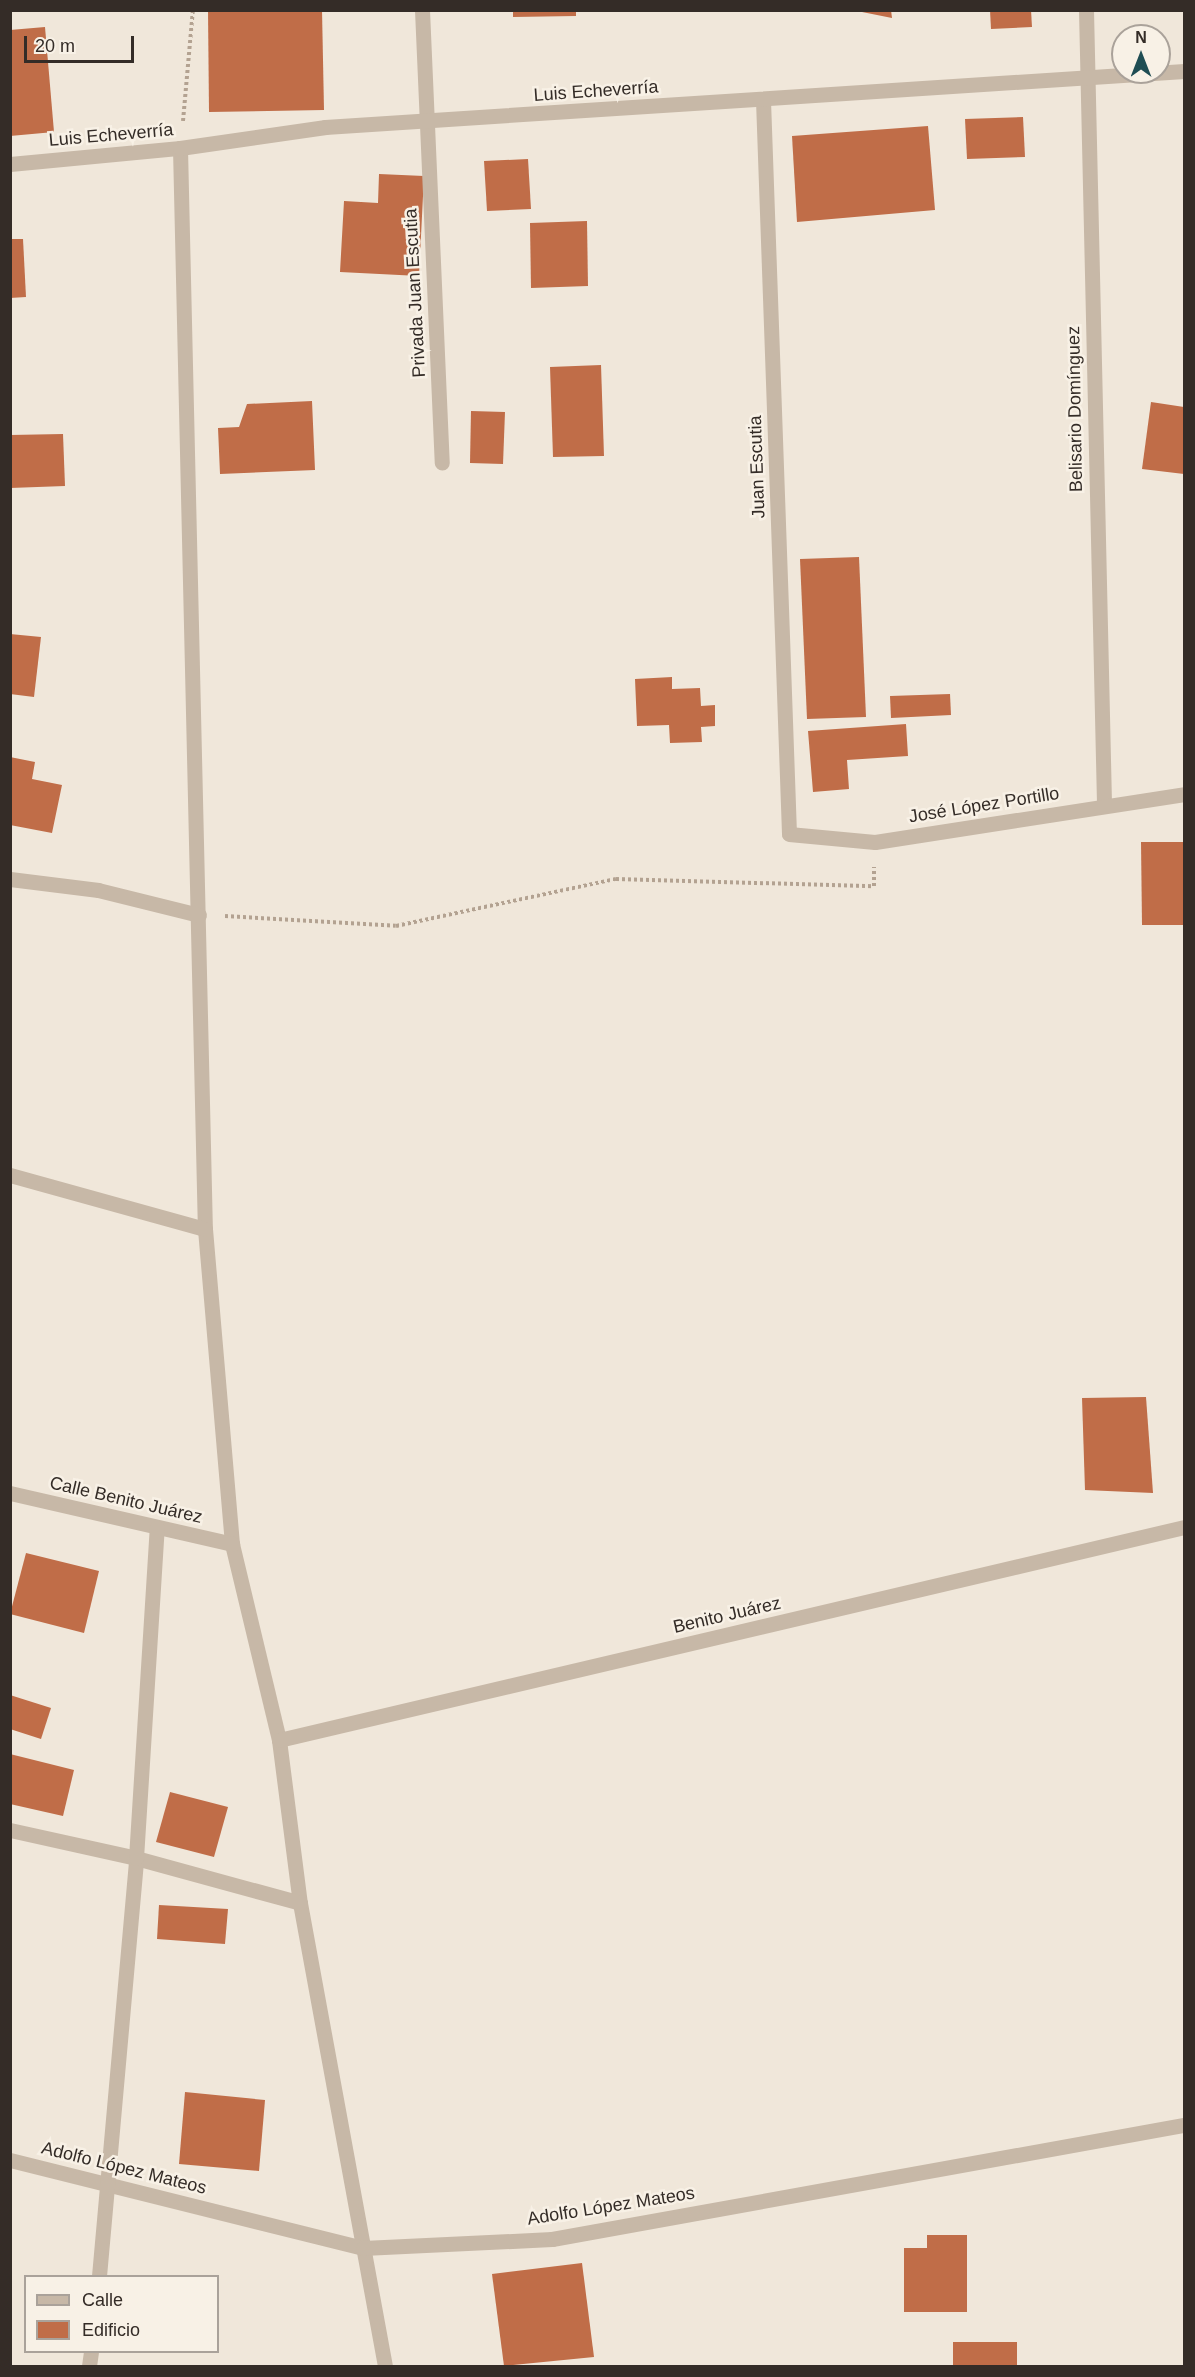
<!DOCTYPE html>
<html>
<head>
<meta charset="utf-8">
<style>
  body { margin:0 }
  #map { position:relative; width:1195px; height:2377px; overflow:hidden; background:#f0e7da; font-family:Helvetica,sans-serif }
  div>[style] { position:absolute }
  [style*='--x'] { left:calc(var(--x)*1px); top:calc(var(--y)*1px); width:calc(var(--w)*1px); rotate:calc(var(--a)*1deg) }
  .building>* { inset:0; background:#c06d48 }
  .path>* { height:4px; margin-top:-2px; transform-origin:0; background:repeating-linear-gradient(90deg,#b3a291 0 3px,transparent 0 6px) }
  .minor>* { height:15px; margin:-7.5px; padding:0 7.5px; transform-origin:7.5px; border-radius:7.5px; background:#c7b8a7 }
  span { translate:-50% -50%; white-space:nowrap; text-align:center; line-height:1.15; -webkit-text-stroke:5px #f8f1e6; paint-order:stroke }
  .street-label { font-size:18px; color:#342c27 }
  .frame { position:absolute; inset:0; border:12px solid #342c27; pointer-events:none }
  .legend { position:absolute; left:24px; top:2275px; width:195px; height:78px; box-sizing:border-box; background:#f8f1e6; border:2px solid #aaa29a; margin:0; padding:8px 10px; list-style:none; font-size:18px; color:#342c27 }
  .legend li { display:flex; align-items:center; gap:12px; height:30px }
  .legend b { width:30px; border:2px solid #aaa29a }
  .north { position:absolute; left:1111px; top:24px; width:60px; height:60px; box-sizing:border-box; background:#f8f1e6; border:2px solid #aaa29a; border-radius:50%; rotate:0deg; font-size:16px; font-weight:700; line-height:24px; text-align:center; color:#342c27 }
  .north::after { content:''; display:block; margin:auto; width:21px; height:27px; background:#1f4d53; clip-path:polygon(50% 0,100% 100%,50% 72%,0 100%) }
  .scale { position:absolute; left:24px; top:36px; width:110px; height:27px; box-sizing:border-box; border:3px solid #342c27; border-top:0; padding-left:8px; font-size:18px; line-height:21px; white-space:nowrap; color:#342c27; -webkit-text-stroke:4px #f8f1e6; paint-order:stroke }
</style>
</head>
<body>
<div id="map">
  <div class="building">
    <i style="clip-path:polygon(208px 10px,322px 10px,324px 110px,209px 112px)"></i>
    <i style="clip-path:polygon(513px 10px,576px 10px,576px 16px,513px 17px)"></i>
    <i style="clip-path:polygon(862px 10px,891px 10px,892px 18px,862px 12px)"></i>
    <i style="clip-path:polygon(990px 10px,1031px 10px,1032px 27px,991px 29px)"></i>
    <i style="clip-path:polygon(45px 27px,54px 132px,10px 136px,10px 30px)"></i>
    <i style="clip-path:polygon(1023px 117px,1025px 157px,967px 159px,965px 119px)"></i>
    <i style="clip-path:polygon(928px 126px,935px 210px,797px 222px,792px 136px)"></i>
    <i style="clip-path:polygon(528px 159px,531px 209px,487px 211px,484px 161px)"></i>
    <i style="clip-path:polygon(379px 174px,424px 176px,419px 276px,340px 272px,344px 201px,378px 203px)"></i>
    <i style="clip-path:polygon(587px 221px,588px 286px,531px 288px,530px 223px)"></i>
    <i style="clip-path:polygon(10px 239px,23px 239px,26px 297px,10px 298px)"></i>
    <i style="clip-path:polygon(601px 365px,604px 456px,553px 457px,550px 367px)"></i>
    <i style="clip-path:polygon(312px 401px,315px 470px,220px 474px,218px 428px,239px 427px,247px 404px)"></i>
    <i style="clip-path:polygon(1151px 402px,1184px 407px,1184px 474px,1142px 469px)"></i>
    <i style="clip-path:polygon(471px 411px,505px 412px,503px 464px,470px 463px)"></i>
    <i style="clip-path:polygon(63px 434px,65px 486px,10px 488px,10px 435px)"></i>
    <i style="clip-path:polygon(859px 557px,866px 717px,807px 719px,800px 559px)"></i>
    <i style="clip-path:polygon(10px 634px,41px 637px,34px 697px,10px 694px)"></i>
    <i style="clip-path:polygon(672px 677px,672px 689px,700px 688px,701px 706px,715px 705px,715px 726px,701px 727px,702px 742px,670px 743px,669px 725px,637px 726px,635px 679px)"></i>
    <i style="clip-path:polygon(950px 694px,951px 715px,891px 718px,890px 696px)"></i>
    <i style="clip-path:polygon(906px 724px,908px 756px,847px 760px,849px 789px,813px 792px,808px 731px)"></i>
    <i style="clip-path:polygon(10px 757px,35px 762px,32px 779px,62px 785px,52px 833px,10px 825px)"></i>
    <i style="clip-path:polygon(1141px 842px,1183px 842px,1184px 925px,1142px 925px)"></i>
    <i style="clip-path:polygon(1146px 1397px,1153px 1493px,1085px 1490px,1082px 1398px)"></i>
    <i style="clip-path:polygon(26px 1553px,99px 1571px,84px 1633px,10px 1614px)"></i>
    <i style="clip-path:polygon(10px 1695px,51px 1708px,41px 1739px,10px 1729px)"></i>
    <i style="clip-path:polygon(10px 1754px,74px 1770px,63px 1816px,10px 1804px)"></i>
    <i style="clip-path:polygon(170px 1792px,228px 1807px,214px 1857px,156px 1842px)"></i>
    <i style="clip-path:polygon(159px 1905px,228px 1909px,225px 1944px,157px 1939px)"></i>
    <i style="clip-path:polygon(185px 2092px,265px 2100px,259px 2171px,179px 2164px)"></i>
    <i style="clip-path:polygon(927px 2235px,967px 2235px,967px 2312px,904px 2312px,904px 2248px,927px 2248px)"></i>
    <i style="clip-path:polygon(582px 2263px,594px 2357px,504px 2366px,492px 2274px)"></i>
    <i style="clip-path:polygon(953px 2342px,1017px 2342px,1017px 2366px,953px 2366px)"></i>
  </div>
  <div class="path">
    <i style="--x:183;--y:121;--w:111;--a:-84.9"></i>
    <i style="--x:225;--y:916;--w:171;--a:3.3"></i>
    <i style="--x:396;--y:926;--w:225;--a:-12.1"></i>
    <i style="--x:616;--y:879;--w:258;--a:1.6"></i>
    <i style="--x:874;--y:886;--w:19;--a:-90"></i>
  </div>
  <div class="minor">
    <i style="--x:422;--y:10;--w:453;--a:87.5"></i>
    <i style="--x:1086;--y:10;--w:796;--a:88.7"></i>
    <i style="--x:763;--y:100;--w:734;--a:87.97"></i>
    <i style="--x:789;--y:834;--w:86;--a:5.3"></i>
    <i style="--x:875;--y:842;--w:313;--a:-8.8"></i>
    <i style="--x:180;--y:148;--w:1081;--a:88.68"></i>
    <i style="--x:205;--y:1229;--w:316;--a:85.1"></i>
    <i style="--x:232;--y:1544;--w:202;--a:76.5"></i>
    <i style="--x:279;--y:1740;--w:164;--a:82.7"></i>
    <i style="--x:300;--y:1903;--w:471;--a:79.6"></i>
    <i style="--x:10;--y:164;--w:171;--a:-5.4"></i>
    <i style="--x:180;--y:148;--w:147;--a:-8.2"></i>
    <i style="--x:325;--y:127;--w:861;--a:-3.73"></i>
    <i style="--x:10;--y:879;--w:89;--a:7.1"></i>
    <i style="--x:98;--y:890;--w:104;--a:13.9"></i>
    <i style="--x:10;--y:1175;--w:202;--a:15.5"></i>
    <i style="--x:10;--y:1493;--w:228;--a:12.9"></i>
    <i style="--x:279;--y:1740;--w:930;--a:-13.24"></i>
    <i style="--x:10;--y:1830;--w:129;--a:12.5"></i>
    <i style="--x:136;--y:1858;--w:170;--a:15.3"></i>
    <i style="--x:10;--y:2160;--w:364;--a:14"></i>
    <i style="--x:363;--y:2248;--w:189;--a:-2.7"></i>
    <i style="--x:552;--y:2239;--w:642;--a:-10.23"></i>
    <i style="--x:99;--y:2276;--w:420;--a:-84.9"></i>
    <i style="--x:136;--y:1858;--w:331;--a:-86.4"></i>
    <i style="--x:89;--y:2366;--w:14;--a:-82"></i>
  </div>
  <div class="street-label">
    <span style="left:596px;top:91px;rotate:-4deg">Luis Echeverría</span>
    <span style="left:111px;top:135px;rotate:-5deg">Luis Echeverría</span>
    <span style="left:415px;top:293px;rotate:-93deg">Privada Juan Escutia</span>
    <span style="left:1075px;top:409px;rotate:-91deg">Belisario Domínguez</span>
    <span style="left:757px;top:467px;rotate:-92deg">Juan Escutia</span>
    <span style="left:984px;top:805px;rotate:-9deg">José López Portillo</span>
    <span style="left:126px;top:1500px;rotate:13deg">Calle Benito Juárez</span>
    <span style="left:727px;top:1615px;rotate:-13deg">Benito Juárez</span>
    <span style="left:124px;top:2168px;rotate:14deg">Adolfo López Mateos</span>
    <span style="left:611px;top:2206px;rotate:-9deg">Adolfo López Mateos</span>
  </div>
  <div class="frame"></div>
  <ul class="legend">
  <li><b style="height:8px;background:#c7b8a7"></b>Calle</li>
  <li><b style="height:16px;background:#c06d48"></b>Edificio</li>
  </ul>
  <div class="north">N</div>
  <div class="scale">20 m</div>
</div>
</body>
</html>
